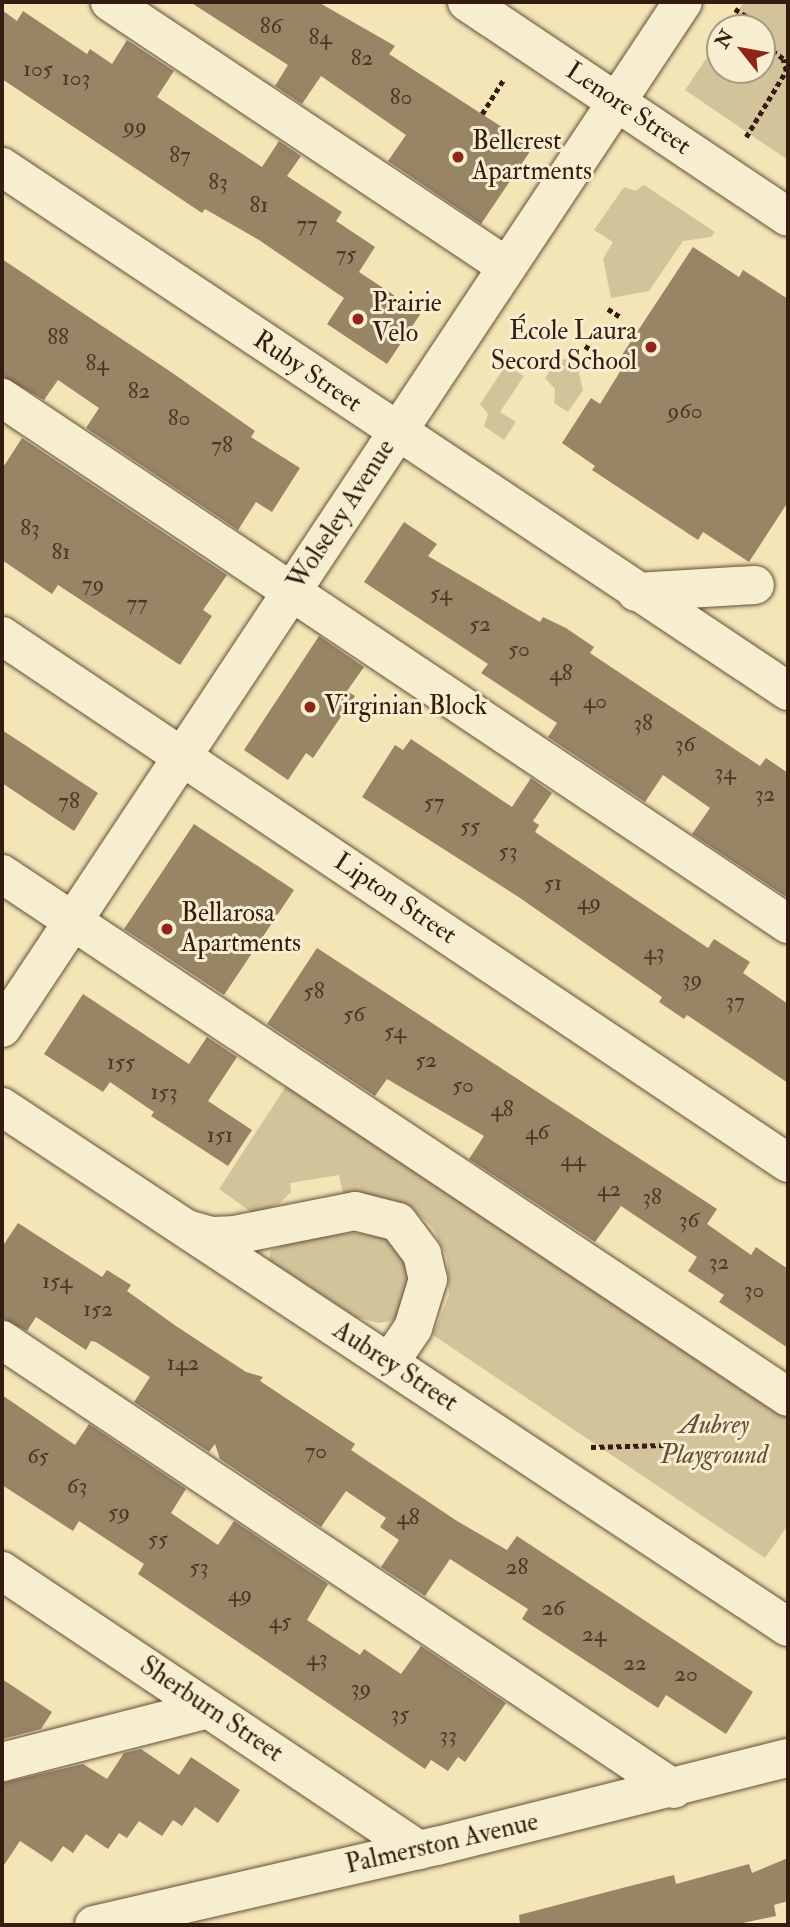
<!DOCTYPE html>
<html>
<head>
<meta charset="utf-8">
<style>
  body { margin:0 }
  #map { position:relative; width:790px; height:1927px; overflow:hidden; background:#f3e5b6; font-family:"IM FELL Double Pica",serif }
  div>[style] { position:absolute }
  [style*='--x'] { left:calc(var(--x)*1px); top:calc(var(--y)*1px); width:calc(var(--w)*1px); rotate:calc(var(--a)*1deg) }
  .green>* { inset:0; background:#d3c39a }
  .building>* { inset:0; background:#978566 }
  .path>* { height:4.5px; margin-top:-2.25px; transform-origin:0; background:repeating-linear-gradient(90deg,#341d10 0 5px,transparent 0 8.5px) }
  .roads { filter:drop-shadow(0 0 2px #644f3a) drop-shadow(0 0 2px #644f3a) }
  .minor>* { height:38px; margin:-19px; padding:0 19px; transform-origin:19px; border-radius:19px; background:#f7eed0 }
  .dots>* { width:19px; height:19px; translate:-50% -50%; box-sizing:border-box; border:4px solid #f7eed0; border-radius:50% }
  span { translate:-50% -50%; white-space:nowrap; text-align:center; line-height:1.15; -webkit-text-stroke:6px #f7eed0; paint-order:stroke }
  .number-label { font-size:23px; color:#4d3726 }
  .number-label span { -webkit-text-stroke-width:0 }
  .street-label { font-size:26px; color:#341d10 }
  .poi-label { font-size:26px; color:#341d10 }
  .left { translate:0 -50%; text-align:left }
  .right { translate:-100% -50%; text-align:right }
  .park-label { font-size:26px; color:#644f39; font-style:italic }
  .frame { position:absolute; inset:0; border:4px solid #341d10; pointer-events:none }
  .north { position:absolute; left:706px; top:14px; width:70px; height:70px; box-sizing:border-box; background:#f7eed0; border:2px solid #a99a83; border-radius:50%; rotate:301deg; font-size:19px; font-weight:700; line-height:28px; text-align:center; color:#341d10 }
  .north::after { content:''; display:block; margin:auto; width:24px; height:32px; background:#8f2418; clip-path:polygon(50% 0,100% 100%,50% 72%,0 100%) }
</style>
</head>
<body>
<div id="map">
  <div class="green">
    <i style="clip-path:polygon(744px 2px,788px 2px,788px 160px,685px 90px,720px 38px,720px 70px,762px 70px,762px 28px,727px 28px)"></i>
    <i style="clip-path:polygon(644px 185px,715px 232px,711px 237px,683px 241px,649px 291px,611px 298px,603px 259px,613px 242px,594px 230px,624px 187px,635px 191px)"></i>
    <i style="clip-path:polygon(575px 357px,583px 390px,568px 412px,554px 403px,555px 389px,545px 378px,557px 361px)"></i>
    <i style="clip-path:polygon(506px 365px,524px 376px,500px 412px,516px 422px,504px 440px,484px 426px,488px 414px,480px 404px)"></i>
    <i style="clip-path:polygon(292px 1077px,788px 1408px,788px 1525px,765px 1558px,433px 1335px,449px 1295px,447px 1257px,433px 1228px,411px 1207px,394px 1200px,344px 1197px,339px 1175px,290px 1183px,291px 1192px,280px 1203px,254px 1214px,219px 1189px)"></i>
    <i style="clip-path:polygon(351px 1233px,380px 1235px,400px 1245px,413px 1277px,402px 1312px,392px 1321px,378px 1323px,356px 1317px,269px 1260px,271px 1250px,294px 1241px)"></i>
  </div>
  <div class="building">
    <i style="clip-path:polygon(190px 2px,318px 2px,395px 46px,389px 54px,533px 147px,481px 224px,388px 161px,406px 135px,321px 76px,302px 104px,275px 86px,288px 65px)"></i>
    <i style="clip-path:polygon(2px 10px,17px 21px,23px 11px,87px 54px,90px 49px,112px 64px,127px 40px,174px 71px,157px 97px,206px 130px,262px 167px,279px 141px,301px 156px,287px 176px,342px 212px,336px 221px,375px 247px,359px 272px,421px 313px,387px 364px,327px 324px,344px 298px,259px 240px,205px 209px,202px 213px,2px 79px)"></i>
    <i style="clip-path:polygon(693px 247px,739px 277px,743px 270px,788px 299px,788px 502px,749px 562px,703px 532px,698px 540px,592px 470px,595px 466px,562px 443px,591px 398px,600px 404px,626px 362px,620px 358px)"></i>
    <i style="clip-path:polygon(2px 259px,171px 372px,255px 431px,251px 437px,300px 468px,272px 512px,256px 502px,238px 530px,86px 428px,99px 408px,58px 380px,44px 400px,2px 376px)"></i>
    <i style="clip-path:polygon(22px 438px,227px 575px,203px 610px,212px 616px,180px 665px,58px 585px,52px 594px,2px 560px,2px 469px)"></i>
    <i style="clip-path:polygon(404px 522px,437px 544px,428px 556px,540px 622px,543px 617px,566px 628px,594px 647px,590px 653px,760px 766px,766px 758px,788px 773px,788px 898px,692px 834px,710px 808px,663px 775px,645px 802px,548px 737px,557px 723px,481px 673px,488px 664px,364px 582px)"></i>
    <i style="clip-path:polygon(319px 636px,364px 667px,347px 691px,355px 696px,313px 758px,306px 753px,288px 780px,244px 750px)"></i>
    <i style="clip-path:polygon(2px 730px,98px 793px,74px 831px,2px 783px)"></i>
    <i style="clip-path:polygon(411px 739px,512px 807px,531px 778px,552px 793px,533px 821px,539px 825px,535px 832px,708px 948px,714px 939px,750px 962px,743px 973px,788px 1004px,788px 1083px,687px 1015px,684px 1019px,659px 1002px,662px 997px,520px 898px,362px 797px,395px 745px,403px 750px)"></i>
    <i style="clip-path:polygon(194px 824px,294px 890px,224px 995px,124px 929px)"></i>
    <i style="clip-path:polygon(317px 948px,717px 1209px,707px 1224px,751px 1255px,756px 1247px,788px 1269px,788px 1348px,719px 1302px,724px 1295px,688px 1271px,697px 1257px,621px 1206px,595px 1242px,469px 1159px,484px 1136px,387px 1079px,375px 1096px,267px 1024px)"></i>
    <i style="clip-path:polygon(83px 994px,189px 1064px,207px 1037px,237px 1057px,208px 1101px,252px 1130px,228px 1166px,151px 1116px,154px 1112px,110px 1082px,103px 1092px,44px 1054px)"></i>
    <i style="clip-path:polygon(18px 1223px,102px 1277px,107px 1270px,131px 1285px,127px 1291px,176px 1326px,246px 1372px,263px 1377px,260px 1381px,355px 1444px,351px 1450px,457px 1521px,507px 1550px,517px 1536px,753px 1692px,726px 1734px,666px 1695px,658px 1708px,522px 1619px,528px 1609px,450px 1559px,425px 1596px,381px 1567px,399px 1540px,380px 1527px,386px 1518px,346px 1491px,321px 1527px,220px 1459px,215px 1444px,209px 1452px,134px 1402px,150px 1377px,96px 1342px,91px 1341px,86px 1350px,36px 1317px,27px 1331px,2px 1318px,2px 1247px)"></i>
    <i style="clip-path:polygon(2px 1395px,75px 1445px,89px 1424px,186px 1489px,171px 1513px,218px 1545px,234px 1521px,328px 1584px,307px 1620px,360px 1655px,364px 1649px,401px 1674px,421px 1646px,506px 1703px,465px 1762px,458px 1757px,448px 1771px,431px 1760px,425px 1769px,138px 1574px,144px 1564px,79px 1521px,73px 1531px,2px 1485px)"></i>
    <i style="clip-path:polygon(2px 1679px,52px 1712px,41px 1729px,2px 1739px)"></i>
    <i style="clip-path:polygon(141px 1749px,179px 1775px,191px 1757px,240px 1790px,218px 1823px,195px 1807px,182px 1826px,173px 1820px,162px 1836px,139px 1821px,127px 1838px,119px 1833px,108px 1849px,86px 1834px,73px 1853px,63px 1846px,52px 1862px,20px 1841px,2px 1868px,2px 1783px,83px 1764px,107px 1779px,124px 1753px)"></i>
    <i style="clip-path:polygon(788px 1858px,788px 1901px,774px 1905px,776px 1916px,733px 1925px,520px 1925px,519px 1915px,626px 1887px,674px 1875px,676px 1884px,749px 1864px,752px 1873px)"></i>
  </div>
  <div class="path">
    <i style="--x:735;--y:9;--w:40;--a:32.9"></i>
    <i style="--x:769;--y:31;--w:14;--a:120"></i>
    <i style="--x:482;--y:114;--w:40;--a:-58"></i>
    <i style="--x:746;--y:137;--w:77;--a:-58.8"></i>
    <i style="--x:786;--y:71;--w:12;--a:-104"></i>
    <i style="--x:783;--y:59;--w:26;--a:-143"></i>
    <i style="--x:608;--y:309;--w:17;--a:33"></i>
    <i style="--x:585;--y:346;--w:15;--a:32"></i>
    <i style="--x:591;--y:1447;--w:74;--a:-1.5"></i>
  </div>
  <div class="roads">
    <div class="minor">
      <i style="--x:110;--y:2;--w:477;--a:33.7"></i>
      <i style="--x:467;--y:2;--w:386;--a:33.8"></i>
      <i style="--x:2;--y:167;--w:945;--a:33.69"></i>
      <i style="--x:2;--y:398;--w:946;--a:33.79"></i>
      <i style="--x:636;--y:592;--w:119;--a:-3.4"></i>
      <i style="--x:2;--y:636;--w:946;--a:33.84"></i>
      <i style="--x:2;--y:874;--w:944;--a:33.64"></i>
      <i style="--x:2;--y:1028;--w:1231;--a:-56.43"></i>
      <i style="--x:2;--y:1107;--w:942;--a:33.49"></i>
      <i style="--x:190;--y:1230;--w:22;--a:16"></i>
      <i style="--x:211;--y:1236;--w:24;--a:-2"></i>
      <i style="--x:235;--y:1235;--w:122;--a:-11.3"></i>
      <i style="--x:355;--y:1211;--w:44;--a:14.3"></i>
      <i style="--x:398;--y:1222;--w:40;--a:53"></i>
      <i style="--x:422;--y:1254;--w:26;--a:77"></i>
      <i style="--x:428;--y:1279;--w:51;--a:107"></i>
      <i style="--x:413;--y:1328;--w:41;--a:124.1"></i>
      <i style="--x:2;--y:1340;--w:808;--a:33.75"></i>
      <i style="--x:2;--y:1571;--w:502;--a:33.79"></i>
      <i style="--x:2;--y:1762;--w:213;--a:-14.4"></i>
      <i style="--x:94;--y:1925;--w:352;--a:-13"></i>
      <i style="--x:437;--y:1846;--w:362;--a:-14.1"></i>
    </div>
  </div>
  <div class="dots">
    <i style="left:458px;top:157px;background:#8f2418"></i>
    <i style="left:358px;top:319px;background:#8f2418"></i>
    <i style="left:651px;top:347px;background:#8f2418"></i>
    <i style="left:310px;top:707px;background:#8f2418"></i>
    <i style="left:167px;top:929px;background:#8f2418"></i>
  </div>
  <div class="number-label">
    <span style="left:271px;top:26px">86</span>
    <span style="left:320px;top:37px">84</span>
    <span style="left:362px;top:58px">82</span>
    <span style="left:38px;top:69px">105</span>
    <span style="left:76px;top:78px">103</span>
    <span style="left:401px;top:97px">80</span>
    <span style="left:135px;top:126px">99</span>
    <span style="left:180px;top:155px">87</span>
    <span style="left:218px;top:182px">83</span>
    <span style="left:259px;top:205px">81</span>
    <span style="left:307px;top:224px">77</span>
    <span style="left:346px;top:254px">75</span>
    <span style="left:58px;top:337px">88</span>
    <span style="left:97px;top:363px">84</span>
    <span style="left:139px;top:391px">82</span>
    <span style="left:685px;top:411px">960</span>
    <span style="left:179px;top:418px">80</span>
    <span style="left:222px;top:445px">78</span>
    <span style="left:30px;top:528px">83</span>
    <span style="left:61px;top:552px">81</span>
    <span style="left:93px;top:584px">79</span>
    <span style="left:441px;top:593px">54</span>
    <span style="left:137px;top:603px">77</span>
    <span style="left:480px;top:624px">52</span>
    <span style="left:519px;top:649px">50</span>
    <span style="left:561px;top:673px">48</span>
    <span style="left:595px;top:701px">40</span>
    <span style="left:643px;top:723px">38</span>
    <span style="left:685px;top:744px">36</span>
    <span style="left:725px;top:772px">34</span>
    <span style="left:765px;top:794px">32</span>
    <span style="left:69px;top:801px">78</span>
    <span style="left:434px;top:802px">57</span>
    <span style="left:470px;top:826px">55</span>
    <span style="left:508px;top:851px">53</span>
    <span style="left:553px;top:883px">51</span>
    <span style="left:589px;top:902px">49</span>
    <span style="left:654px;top:952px">43</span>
    <span style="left:692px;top:979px">39</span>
    <span style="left:314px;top:991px">58</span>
    <span style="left:735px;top:1001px">37</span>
    <span style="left:354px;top:1014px">56</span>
    <span style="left:395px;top:1031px">54</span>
    <span style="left:426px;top:1060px">52</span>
    <span style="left:121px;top:1062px">155</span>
    <span style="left:463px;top:1085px">50</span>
    <span style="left:164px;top:1092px">153</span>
    <span style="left:502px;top:1109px">48</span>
    <span style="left:537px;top:1132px">46</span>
    <span style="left:220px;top:1135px">151</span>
    <span style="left:573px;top:1159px">44</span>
    <span style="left:609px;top:1189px">42</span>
    <span style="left:652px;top:1197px">38</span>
    <span style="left:689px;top:1220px">36</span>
    <span style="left:719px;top:1262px">32</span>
    <span style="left:57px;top:1281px">154</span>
    <span style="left:754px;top:1290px">30</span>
    <span style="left:98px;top:1309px">152</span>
    <span style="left:183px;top:1363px">142</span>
    <span style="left:316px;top:1451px">70</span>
    <span style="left:38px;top:1456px">65</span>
    <span style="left:77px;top:1486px">63</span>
    <span style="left:119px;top:1512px">59</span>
    <span style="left:408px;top:1517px">48</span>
    <span style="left:158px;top:1539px">55</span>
    <span style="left:199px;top:1567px">53</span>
    <span style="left:517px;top:1567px">28</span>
    <span style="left:240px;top:1594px">49</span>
    <span style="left:553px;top:1608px">26</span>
    <span style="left:280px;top:1621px">45</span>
    <span style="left:594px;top:1634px">24</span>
    <span style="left:317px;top:1658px">43</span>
    <span style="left:635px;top:1663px">22</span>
    <span style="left:686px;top:1674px">20</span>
    <span style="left:361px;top:1688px">39</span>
    <span style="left:400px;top:1714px">35</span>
    <span style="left:448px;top:1735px">33</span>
  </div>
  <div class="street-label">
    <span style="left:628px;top:109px;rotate:34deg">Lenore Street</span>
    <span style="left:307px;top:372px;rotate:34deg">Ruby Street</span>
    <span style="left:342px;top:515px;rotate:-57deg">Wolseley Avenue</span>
    <span style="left:395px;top:899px;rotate:34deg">Lipton Street</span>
    <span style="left:395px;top:1367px;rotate:33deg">Aubrey Street</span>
    <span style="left:211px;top:1710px;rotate:34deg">Sherburn Street</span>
    <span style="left:442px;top:1844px;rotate:-13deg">Palmerston Avenue</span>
  </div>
  <div class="poi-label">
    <span class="left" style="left:472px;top:157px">Bellcrest<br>Apartments</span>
    <span class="left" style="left:372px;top:319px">Prairie<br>Velo</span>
    <span class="right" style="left:637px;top:347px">École Laura<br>Secord School</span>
    <span class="left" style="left:324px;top:707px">Virginian Block</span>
    <span class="left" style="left:181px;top:929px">Bellarosa<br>Apartments</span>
  </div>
  <div class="park-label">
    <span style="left:714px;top:1441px">Aubrey<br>Playground</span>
  </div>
  <div class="frame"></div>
  <div class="north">N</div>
</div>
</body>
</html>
